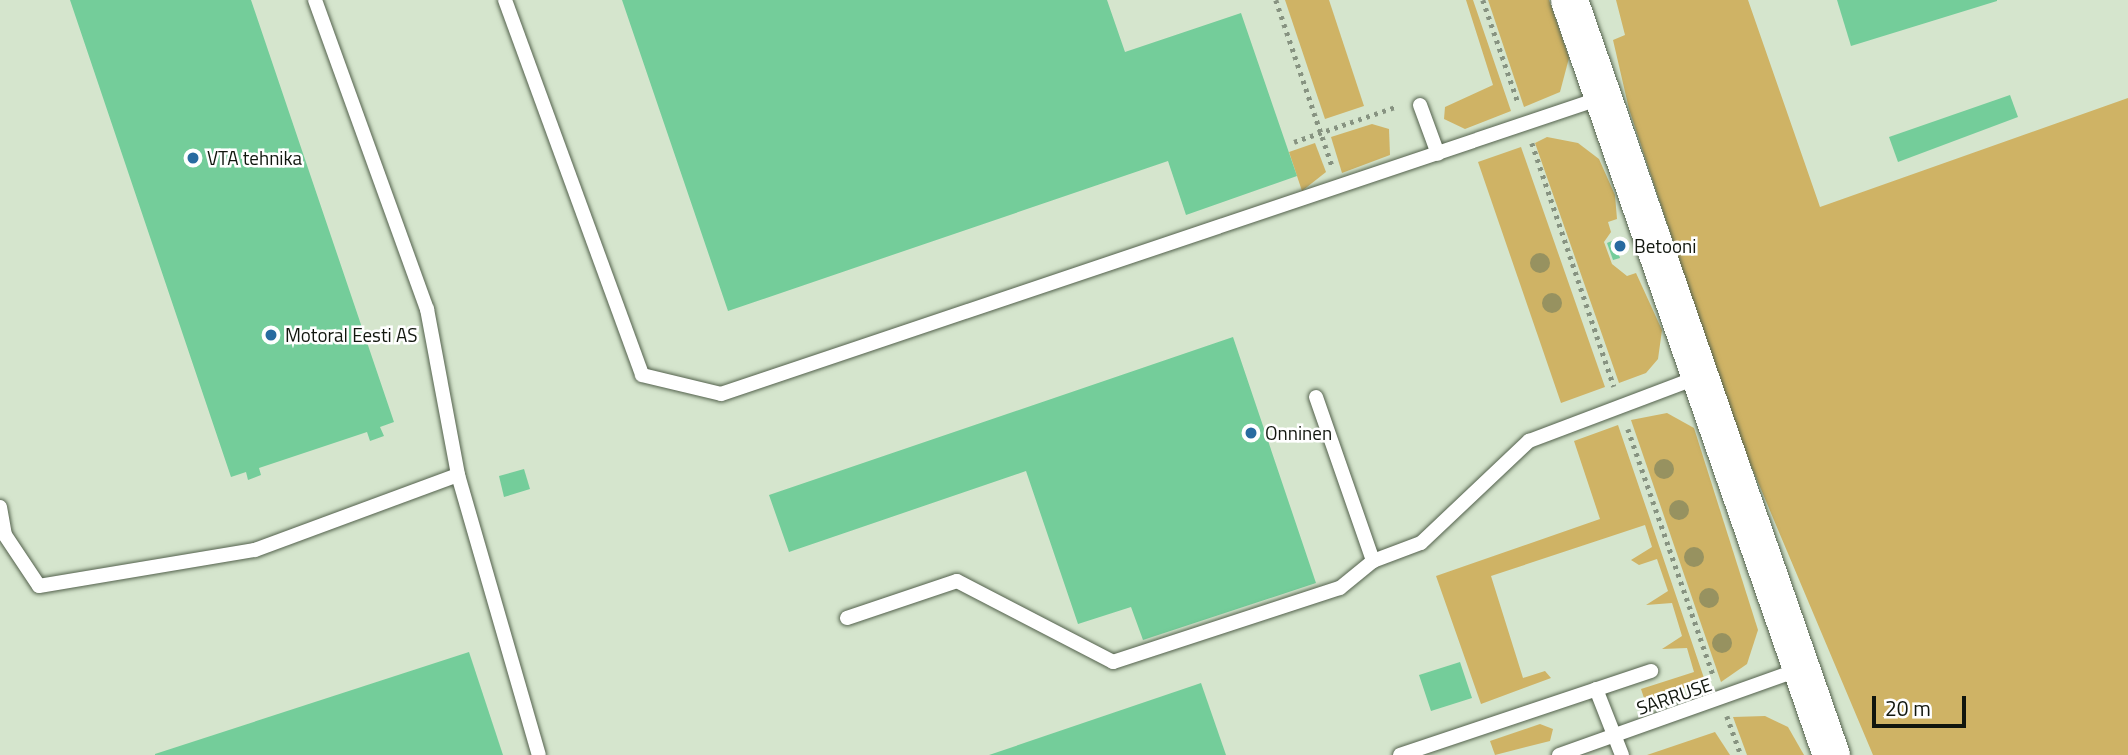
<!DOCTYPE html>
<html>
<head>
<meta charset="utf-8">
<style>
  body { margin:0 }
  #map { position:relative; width:2128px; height:755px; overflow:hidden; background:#d5e5cd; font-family:"Titillium Web",sans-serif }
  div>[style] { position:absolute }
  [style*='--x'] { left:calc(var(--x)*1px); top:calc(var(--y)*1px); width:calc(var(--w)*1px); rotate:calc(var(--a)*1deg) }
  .green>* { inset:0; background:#cfb365 }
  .building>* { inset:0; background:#74cd9a }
  .path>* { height:4.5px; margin-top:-2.25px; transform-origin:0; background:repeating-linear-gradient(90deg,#879381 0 3.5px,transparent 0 8.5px) }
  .roads { filter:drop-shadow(0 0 2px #53614c) drop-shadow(0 0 2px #53614c) }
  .service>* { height:14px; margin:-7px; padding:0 7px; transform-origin:7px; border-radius:7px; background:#fff }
  .tertiary>* { height:37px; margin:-18.5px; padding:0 18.5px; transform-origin:18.5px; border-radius:18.5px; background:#fff }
  .trees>* { width:20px; height:20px; margin:-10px; border-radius:50%; background:#979260 }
  .dots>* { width:19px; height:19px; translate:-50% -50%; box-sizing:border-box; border:4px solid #fff; border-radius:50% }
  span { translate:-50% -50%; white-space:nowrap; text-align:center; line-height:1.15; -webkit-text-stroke:5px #fff; paint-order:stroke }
  .poi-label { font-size:19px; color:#11160e }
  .left { translate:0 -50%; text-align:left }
  .street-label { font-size:19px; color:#11160e }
  .scale { position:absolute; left:1872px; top:696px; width:94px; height:32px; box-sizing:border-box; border:4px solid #11160e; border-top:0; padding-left:9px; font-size:21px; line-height:24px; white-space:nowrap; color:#11160e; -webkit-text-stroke:5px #fff; paint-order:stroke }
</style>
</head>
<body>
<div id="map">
  <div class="green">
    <i style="clip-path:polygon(1285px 0,1329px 0,1364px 106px,1325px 119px)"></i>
    <i style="clip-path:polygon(1466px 0,1473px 0,1511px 111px,1465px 129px,1444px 119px,1445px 107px,1493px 85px)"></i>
    <i style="clip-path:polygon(1488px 0,1549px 0,1569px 58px,1560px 92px,1524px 107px)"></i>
    <i style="clip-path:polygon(1616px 0,1748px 0,1820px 207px,2128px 98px,2128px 755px,1873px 755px,1736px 430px,1629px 109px,1613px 40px,1625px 35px)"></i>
    <i style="clip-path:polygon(1372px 124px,1389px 129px,1390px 155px,1342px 173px,1331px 137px)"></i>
    <i style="clip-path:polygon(1547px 137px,1578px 143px,1599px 159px,1615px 195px,1617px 219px,1608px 222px,1611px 232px,1604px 242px,1612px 264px,1627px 276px,1636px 273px,1662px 330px,1658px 359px,1646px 373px,1619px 383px,1535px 143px)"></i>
    <i style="clip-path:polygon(1315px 143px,1326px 172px,1302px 191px,1289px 152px)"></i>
    <i style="clip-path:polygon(1521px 147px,1605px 387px,1561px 403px,1478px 162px)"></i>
    <i style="clip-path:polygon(1667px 413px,1694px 428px,1758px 630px,1747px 664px,1721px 682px,1631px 420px)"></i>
    <i style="clip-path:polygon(1618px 425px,1705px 681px,1645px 701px,1641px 689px,1694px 672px,1687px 648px,1662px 649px,1682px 636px,1672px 603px,1646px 605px,1668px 591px,1657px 559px,1639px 565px,1631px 560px,1652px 547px,1645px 525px,1491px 576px,1523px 678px,1545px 671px,1551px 678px,1481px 704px,1436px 576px,1600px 519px,1574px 441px)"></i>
    <i style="clip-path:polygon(1765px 716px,1788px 727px,1804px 755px,1747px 755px,1733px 717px)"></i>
    <i style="clip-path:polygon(1540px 724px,1553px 729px,1550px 741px,1495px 755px,1490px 741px)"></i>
    <i style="clip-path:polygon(1715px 732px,1730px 755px,1647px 755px)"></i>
  </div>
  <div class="building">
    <i style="clip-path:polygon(70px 0,251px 0,394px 422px,380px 427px,384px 436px,370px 441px,367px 432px,259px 468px,261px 475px,248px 480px,246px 472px,231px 477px)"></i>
    <i style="clip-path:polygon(622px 0,1107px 0,1125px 52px,1241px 13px,1297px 176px,1186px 215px,1168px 161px,728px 311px)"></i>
    <i style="clip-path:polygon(1837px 0,1997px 0,1997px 1px,1851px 46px)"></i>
    <i style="clip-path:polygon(2010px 95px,2018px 117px,1898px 162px,1889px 137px)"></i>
    <i style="clip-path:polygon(1614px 240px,1620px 258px,1613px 260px,1607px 243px)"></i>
    <i style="clip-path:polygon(1233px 337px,1316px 583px,1143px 640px,1131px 607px,1078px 624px,1026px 471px,789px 552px,769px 495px)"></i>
    <i style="clip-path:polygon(524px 469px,530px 489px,504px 497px,499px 476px)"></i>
    <i style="clip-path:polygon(469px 652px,503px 755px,155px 755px,155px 754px)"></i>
    <i style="clip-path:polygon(1460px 662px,1472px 698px,1431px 711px,1419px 675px)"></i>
    <i style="clip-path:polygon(1201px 683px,1226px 755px,989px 755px)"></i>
  </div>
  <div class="path">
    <i style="--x:1276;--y:0;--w:174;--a:71.3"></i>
    <i style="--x:1483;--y:0;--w:108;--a:71.1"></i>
    <i style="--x:1294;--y:142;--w:110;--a:-19.1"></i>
    <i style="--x:1532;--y:143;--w:257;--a:71.4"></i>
    <i style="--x:1628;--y:429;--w:263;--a:70.9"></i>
    <i style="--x:1727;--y:716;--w:41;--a:70.3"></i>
  </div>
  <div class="roads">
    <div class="service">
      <i style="--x:315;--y:0;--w:329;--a:70.1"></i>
      <i style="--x:427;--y:309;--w:169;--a:79.4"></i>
      <i style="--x:458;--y:475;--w:291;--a:73.9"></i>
      <i style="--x:505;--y:0;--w:399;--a:69.9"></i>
      <i style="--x:642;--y:375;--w:81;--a:13.5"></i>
      <i style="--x:721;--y:394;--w:928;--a:-18.59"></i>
      <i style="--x:1420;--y:105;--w:52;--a:69.8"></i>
      <i style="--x:1316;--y:397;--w:174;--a:70.8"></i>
      <i style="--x:1373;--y:561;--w:51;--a:-20.6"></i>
      <i style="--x:1421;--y:543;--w:149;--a:-43.4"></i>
      <i style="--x:1529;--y:441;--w:178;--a:-20.7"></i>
      <i style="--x:0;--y:507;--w:28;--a:80"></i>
      <i style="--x:5;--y:535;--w:61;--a:56.3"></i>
      <i style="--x:39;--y:586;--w:219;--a:-9.5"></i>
      <i style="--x:255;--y:550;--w:216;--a:-20.3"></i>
      <i style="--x:847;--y:618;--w:116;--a:-18.6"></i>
      <i style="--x:957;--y:581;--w:176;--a:27.4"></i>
      <i style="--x:1113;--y:662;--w:239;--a:-18.1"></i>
      <i style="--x:1340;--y:588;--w:43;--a:-39.3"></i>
      <i style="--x:1596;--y:689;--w:71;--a:68.5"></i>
      <i style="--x:1400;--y:755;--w:265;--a:-18.5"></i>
      <i style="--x:1559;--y:755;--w:256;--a:-19.6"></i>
    </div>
    <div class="tertiary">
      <i style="--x:1569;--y:0;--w:799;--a:70.86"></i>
    </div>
  </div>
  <div class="trees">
    <i style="left:1540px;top:263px"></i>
    <i style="left:1552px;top:303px"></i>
    <i style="left:1664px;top:469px"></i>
    <i style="left:1679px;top:510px"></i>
    <i style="left:1694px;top:557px"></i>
    <i style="left:1709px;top:598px"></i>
    <i style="left:1722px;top:643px"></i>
  </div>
  <div class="dots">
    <i style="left:193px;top:158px;background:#286ba0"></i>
    <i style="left:1620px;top:246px;background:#286ba0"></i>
    <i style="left:271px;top:335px;background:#286ba0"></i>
    <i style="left:1251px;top:433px;background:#286ba0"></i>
  </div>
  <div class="poi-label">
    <span class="left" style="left:207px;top:158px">VTA tehnika</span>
    <span class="left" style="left:1634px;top:246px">Betooni</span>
    <span class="left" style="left:285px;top:335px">Motoral Eesti AS</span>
    <span class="left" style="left:1265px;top:433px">Onninen</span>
  </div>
  <div class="street-label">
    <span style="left:1674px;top:696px;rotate:-19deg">SARRUSE</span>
  </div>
  <div class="scale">20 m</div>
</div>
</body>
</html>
